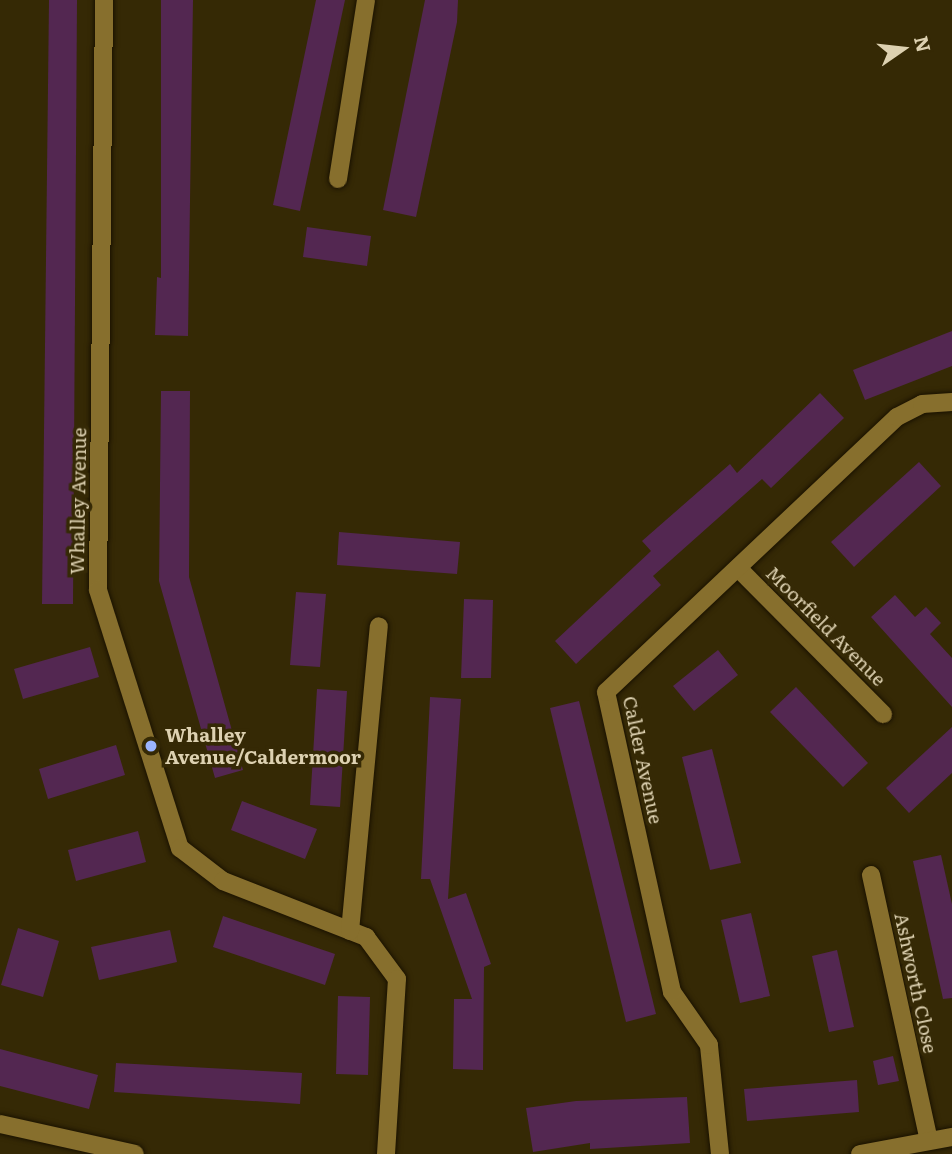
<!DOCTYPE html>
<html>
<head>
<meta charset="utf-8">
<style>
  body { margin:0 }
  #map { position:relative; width:952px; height:1154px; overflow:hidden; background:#352905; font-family:Literata,serif }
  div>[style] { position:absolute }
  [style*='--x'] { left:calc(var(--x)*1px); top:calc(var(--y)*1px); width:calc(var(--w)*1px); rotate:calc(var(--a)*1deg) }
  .building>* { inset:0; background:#532751 }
  .roads { filter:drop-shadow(0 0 2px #1a1201) drop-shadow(0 0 2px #1a1201) }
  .minor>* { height:18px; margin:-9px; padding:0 9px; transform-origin:9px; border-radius:9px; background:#876f2d }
  .dots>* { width:19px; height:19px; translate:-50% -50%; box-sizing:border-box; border:4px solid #352905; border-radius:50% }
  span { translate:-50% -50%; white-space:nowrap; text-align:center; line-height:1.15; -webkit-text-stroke:7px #352905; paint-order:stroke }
  .street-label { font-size:19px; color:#ddd1b1 }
  .poi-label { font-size:19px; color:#ddd1b1; font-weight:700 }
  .left { translate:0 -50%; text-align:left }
  .north { position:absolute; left:868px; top:14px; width:70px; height:70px; -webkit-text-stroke:5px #352905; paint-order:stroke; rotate:76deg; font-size:19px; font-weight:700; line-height:28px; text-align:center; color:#ddd1b1 }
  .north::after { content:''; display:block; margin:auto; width:24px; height:32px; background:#ddd1b1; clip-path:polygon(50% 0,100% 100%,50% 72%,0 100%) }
</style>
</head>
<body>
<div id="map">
  <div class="building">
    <i style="clip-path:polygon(49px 0,77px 0,73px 604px,42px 604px)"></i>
    <i style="clip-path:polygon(161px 0,193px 0,188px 336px,155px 335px,157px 277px,161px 278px)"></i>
    <i style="clip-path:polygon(316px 0,345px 0,300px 211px,273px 205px)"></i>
    <i style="clip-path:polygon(425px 0,458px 0,457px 22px,416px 217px,383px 210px)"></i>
    <i style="clip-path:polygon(307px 227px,371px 236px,367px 266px,303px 257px)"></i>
    <i style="clip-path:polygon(952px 331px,952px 366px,865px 400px,853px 370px)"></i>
    <i style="clip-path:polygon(161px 391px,190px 391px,189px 577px,243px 770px,215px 778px,159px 581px)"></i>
    <i style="clip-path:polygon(820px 393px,844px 418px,771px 488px,762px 479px,653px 576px,661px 585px,576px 664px,555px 641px,651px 551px,642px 541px,730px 464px,737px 473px)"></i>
    <i style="clip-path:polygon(919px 462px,941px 486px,854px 567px,831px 542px)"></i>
    <i style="clip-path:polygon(339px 532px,460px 542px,457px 574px,337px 565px)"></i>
    <i style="clip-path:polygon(296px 592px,326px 594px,320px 667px,290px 665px)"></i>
    <i style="clip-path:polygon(895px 595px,915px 617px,926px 607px,941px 623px,930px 634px,952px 658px,952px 707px,871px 617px)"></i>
    <i style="clip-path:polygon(464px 599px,493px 600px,491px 678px,461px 678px)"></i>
    <i style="clip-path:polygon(90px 647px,99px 677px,23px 699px,14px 669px)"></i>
    <i style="clip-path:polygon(718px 650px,738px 675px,694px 711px,673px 686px)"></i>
    <i style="clip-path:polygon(796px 687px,868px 763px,843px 787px,770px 712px)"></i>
    <i style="clip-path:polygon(317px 689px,347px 691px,340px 807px,310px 805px)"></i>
    <i style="clip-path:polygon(430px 697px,461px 699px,448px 899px,466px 893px,491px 964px,484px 967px,483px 1070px,453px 1069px,454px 999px,472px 999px,430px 879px,421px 879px)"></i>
    <i style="clip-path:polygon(579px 701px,656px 1014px,626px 1022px,550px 708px)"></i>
    <i style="clip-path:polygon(952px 727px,952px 773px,909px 813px,886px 788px)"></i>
    <i style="clip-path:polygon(116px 745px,125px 775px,48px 799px,39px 769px)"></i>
    <i style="clip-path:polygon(712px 749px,741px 863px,710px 870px,682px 757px)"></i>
    <i style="clip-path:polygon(242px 801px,317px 829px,305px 859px,231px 830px)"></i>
    <i style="clip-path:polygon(138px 831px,146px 862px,76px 881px,68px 850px)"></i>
    <i style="clip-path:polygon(941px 855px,952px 904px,952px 998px,943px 999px,913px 861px)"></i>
    <i style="clip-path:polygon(751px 913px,770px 996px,740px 1003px,721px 920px)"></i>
    <i style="clip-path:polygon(223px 916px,335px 954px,325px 985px,213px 947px)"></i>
    <i style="clip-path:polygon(18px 928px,59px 941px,43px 997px,1px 985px)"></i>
    <i style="clip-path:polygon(170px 930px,177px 962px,99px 980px,91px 947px)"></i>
    <i style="clip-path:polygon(837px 950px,854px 1027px,829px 1032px,812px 956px)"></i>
    <i style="clip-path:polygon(338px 996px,370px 997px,368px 1075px,336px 1074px)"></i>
    <i style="clip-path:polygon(0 1049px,98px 1075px,89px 1109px,0 1086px)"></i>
    <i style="clip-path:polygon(893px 1056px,899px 1081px,878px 1085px,873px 1061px)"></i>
    <i style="clip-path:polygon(116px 1063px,302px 1073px,300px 1104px,114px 1092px)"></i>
    <i style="clip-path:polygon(857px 1080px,859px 1112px,747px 1121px,744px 1089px)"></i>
    <i style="clip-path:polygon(687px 1097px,690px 1143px,590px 1149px,590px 1143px,533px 1152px,526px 1108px,576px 1101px)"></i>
  </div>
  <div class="roads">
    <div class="minor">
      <i style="--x:104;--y:0;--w:590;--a:90.58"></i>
      <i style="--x:98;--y:590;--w:271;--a:72.4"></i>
      <i style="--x:180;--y:848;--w:54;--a:37.5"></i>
      <i style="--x:223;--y:881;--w:154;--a:21.4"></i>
      <i style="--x:366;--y:937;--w:52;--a:53.6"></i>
      <i style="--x:397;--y:979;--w:175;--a:93.6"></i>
      <i style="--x:338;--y:179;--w:181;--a:-81.1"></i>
      <i style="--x:738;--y:568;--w:206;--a:45.2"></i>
      <i style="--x:871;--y:875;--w:272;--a:77.7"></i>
      <i style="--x:350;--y:931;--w:306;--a:-84.6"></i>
      <i style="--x:0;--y:1124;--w:138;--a:12.5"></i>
      <i style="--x:720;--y:1154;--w:110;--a:-95.8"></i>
      <i style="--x:709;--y:1045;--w:65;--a:-124.9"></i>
      <i style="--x:672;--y:992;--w:307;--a:-102.4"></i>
      <i style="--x:606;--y:692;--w:400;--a:-43.4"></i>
      <i style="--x:897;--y:417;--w:28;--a:-27"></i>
      <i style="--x:922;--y:404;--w:30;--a:-4"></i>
      <i style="--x:860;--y:1154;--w:94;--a:-10.5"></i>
    </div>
  </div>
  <div class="dots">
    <i style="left:151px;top:746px;background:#9bb4fd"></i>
  </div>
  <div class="street-label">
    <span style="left:78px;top:501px;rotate:-89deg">Whalley Avenue</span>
    <span style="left:826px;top:626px;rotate:45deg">Moorfield Avenue</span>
    <span style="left:643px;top:760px;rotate:78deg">Calder Avenue</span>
    <span style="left:916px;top:983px;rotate:78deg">Ashworth Close</span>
  </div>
  <div class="poi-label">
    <span class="left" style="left:165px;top:746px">Whalley<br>Avenue/Caldermoor</span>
  </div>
  <div class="north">N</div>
</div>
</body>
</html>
